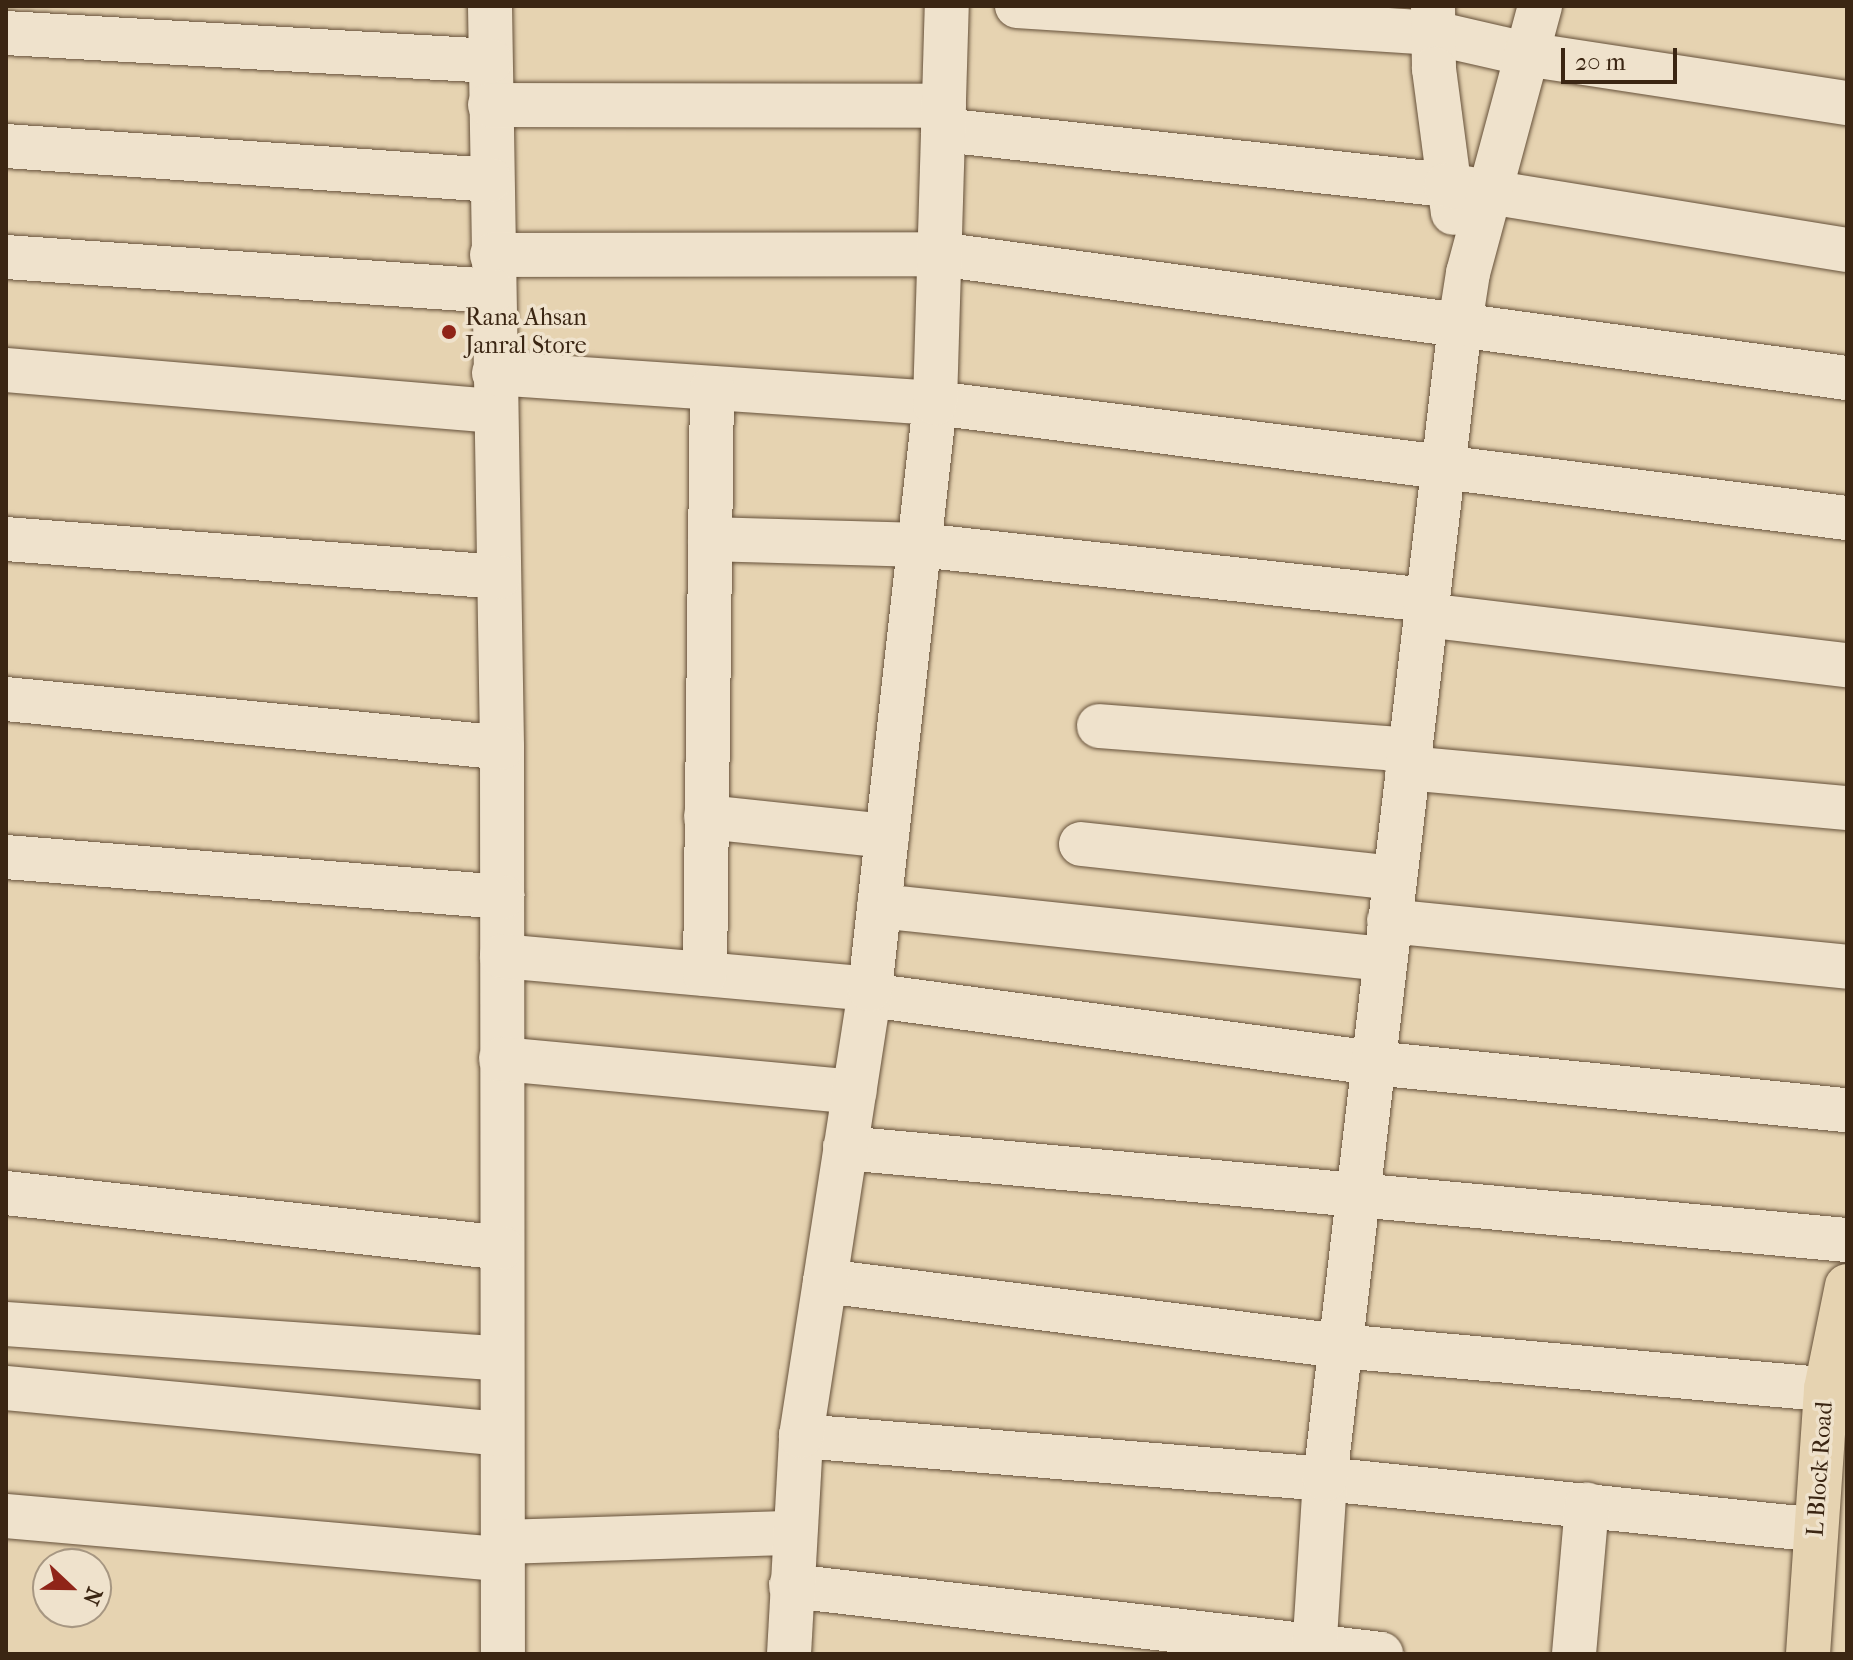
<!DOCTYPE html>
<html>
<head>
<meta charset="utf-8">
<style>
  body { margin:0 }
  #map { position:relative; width:1853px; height:1660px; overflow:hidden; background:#e6d3b1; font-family:"IM FELL French Canon",serif }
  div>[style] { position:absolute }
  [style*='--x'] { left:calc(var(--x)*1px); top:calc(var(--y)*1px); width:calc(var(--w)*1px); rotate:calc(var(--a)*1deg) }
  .roads { filter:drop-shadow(0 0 2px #66513a) drop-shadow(0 0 2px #66513a) }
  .minor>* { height:44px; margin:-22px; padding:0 22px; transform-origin:22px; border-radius:22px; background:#efe2cc }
  .major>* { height:44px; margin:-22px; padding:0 22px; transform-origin:22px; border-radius:22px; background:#e6d3b1 }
  .dots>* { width:22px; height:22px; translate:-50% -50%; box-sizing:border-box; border:4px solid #efe2cc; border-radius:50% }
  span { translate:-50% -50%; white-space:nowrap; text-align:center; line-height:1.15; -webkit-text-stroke:7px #efe2cc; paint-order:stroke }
  .poi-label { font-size:24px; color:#3b2613 }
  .left { translate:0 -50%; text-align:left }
  .street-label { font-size:24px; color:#3b2613 }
  .frame { position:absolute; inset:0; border:8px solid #3b2613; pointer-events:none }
  .north { position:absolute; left:32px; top:1548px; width:80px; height:80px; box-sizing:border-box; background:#efe2cc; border:2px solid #a79782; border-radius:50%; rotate:112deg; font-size:22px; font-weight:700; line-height:32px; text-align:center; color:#3b2613 }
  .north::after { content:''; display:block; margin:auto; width:28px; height:36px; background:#8f2418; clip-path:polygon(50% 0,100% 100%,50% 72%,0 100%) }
  .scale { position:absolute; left:1561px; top:48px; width:116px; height:36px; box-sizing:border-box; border:4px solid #3b2613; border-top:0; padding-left:10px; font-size:24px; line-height:28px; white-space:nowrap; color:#3b2613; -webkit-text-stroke:6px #efe2cc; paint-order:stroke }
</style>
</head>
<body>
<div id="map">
  <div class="roads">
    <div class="minor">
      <i style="--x:490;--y:6;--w:742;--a:89.07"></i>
      <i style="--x:502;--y:748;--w:906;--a:89.94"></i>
      <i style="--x:1017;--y:6;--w:418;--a:3.7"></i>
      <i style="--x:1434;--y:33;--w:94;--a:12.9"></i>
      <i style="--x:1526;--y:54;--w:325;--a:8.7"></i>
      <i style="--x:1433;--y:6;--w:63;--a:89.1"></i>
      <i style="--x:1434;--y:69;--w:145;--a:82.5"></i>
      <i style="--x:6;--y:33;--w:485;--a:3.3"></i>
      <i style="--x:490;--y:105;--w:454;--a:0.1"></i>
      <i style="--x:943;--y:130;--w:506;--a:6.24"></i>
      <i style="--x:1446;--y:185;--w:406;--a:9.2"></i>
      <i style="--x:6;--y:146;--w:485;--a:4"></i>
      <i style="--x:492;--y:255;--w:447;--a:-0.1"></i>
      <i style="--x:939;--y:254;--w:916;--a:7.78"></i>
      <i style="--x:6;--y:257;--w:488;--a:4"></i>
      <i style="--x:6;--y:370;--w:491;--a:4.8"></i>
      <i style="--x:494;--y:373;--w:442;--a:3.9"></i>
      <i style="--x:935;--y:403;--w:919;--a:7.19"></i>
      <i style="--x:6;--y:539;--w:494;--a:4.4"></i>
      <i style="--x:710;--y:539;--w:209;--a:1.6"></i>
      <i style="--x:919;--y:545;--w:511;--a:6.18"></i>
      <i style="--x:1425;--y:615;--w:425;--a:6.8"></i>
      <i style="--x:6;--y:699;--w:498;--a:5.6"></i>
      <i style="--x:1099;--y:726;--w:311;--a:4.4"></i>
      <i style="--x:1407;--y:768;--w:442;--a:5.2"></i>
      <i style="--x:706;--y:817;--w:182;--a:6"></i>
      <i style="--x:1081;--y:844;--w:315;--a:6.2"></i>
      <i style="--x:6;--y:857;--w:498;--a:4.6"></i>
      <i style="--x:879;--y:906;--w:509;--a:5.98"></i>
      <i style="--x:1389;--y:921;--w:460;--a:5.7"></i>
      <i style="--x:502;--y:956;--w:369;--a:5.1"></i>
      <i style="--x:705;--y:974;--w:586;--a:-89.32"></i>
      <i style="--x:869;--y:995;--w:509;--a:7.68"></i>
      <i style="--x:1373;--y:1063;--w:476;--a:5.7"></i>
      <i style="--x:501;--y:1059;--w:355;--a:5.3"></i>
      <i style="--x:845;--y:1148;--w:1006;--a:5.25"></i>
      <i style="--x:6;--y:1193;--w:498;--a:6.3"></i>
      <i style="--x:825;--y:1281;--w:519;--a:7.19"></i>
      <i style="--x:1340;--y:1346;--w:488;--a:5.1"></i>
      <i style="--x:6;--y:1324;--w:496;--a:4"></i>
      <i style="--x:6;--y:1388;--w:497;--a:5.3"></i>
      <i style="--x:801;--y:1436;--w:526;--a:4.69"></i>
      <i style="--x:1325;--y:1479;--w:493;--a:5.9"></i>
      <i style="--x:6;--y:1516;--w:498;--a:5"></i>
      <i style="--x:502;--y:1542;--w:292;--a:-1.8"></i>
      <i style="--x:791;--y:1586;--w:594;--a:6.57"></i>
      <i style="--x:789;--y:1654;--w:218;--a:-86.8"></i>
      <i style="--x:801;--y:1436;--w:452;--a:-81.2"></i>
      <i style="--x:870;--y:989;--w:590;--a:-83.67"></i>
      <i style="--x:935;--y:403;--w:397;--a:-88.3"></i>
      <i style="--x:1314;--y:1654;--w:175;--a:-86.4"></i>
      <i style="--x:1325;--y:1479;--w:1163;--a:-83.33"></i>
      <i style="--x:1460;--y:324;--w:52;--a:-81.1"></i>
      <i style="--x:1468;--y:273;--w:277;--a:-74.9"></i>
      <i style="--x:1574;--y:1654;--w:150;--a:-85"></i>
    </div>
    <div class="major">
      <i style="--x:1808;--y:1654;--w:266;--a:-86.1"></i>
      <i style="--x:1826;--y:1389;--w:105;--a:-78.5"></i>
    </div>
  </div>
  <div class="dots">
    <i style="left:449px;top:332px;background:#8f2418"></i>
  </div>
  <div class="poi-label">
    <span class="left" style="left:465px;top:332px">Rana Ahsan<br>Janral Store</span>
  </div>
  <div class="street-label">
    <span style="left:1820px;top:1469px;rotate:-86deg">L Block Road</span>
  </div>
  <div class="frame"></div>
  <div class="north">N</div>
  <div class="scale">20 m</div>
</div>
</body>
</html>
